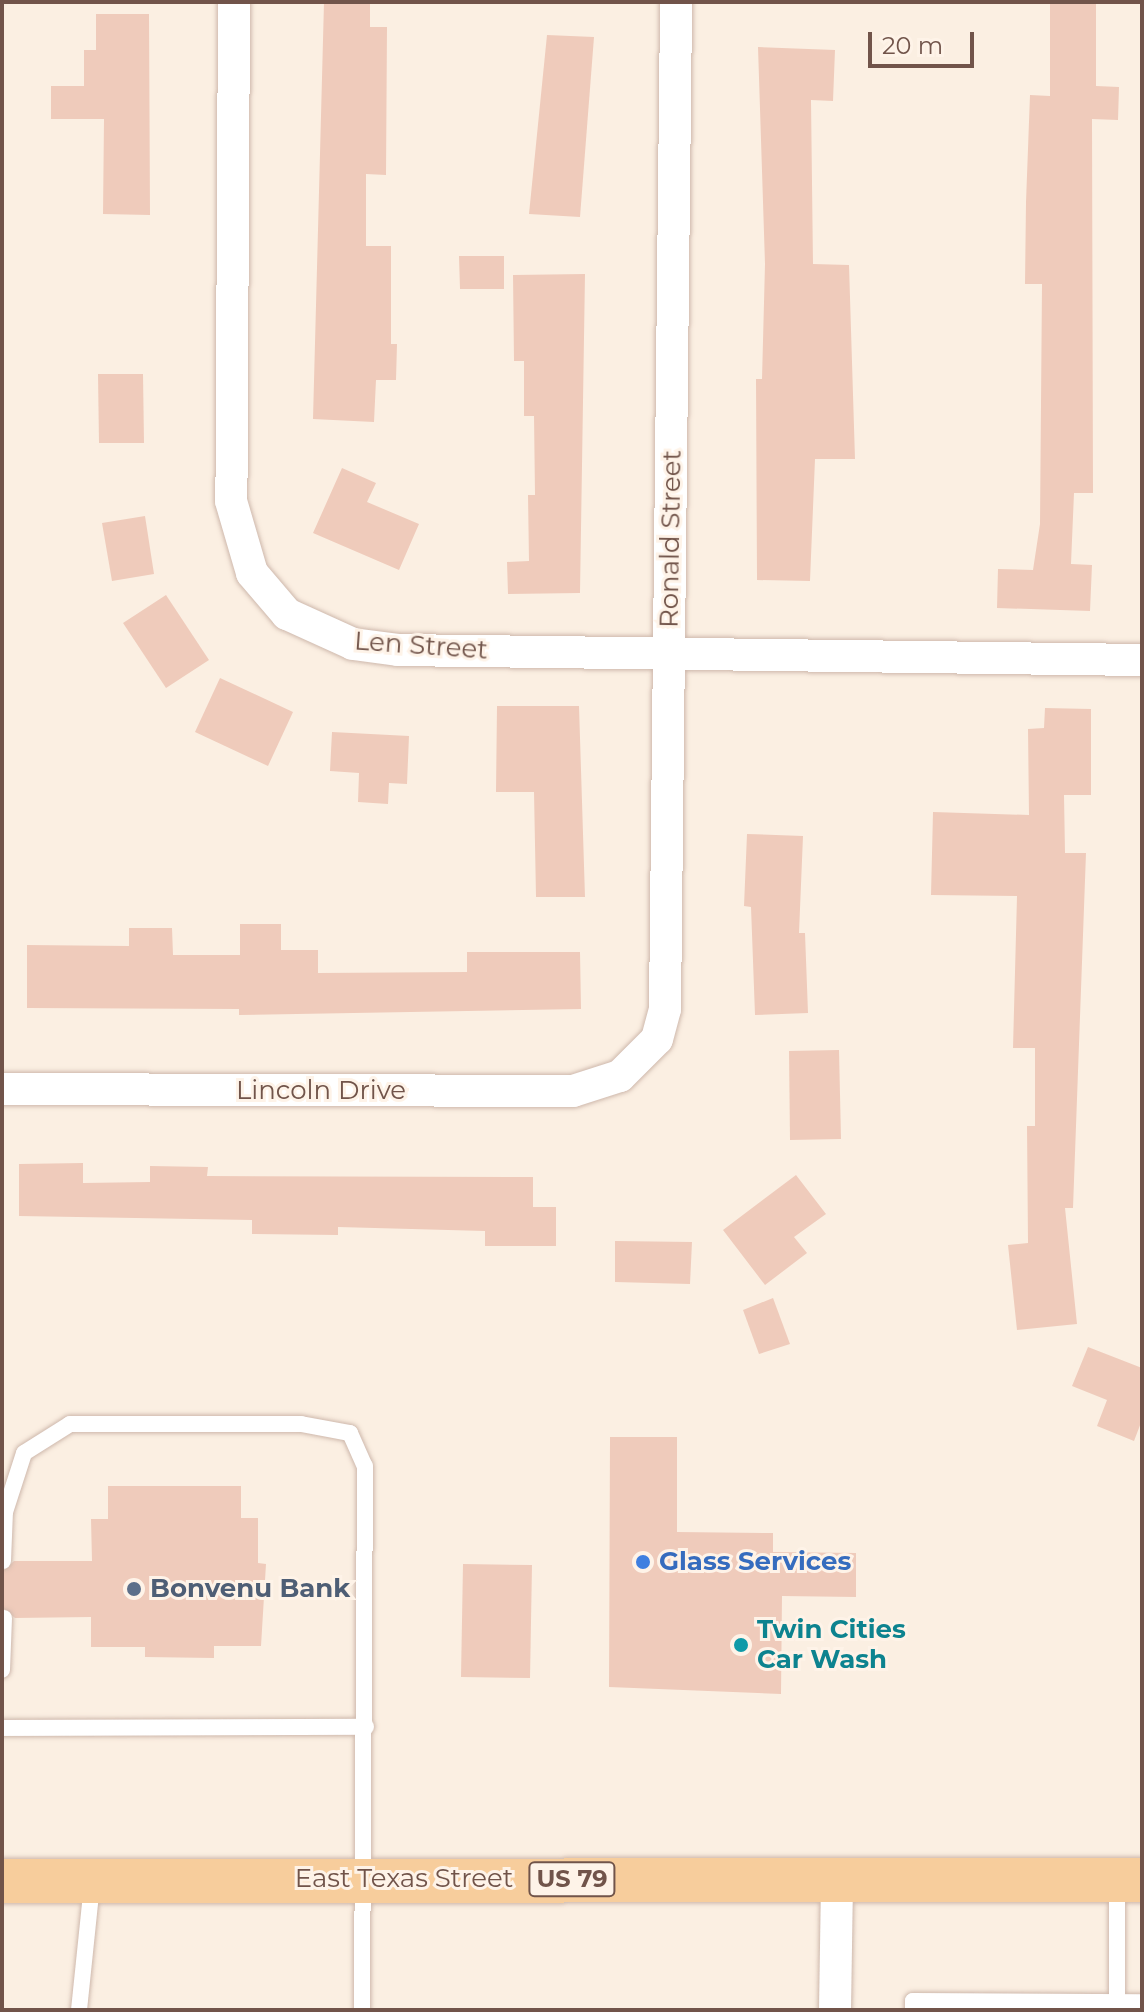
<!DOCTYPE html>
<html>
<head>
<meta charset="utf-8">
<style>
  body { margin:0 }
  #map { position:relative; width:1144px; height:2012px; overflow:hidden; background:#fbefe2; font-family:Montserrat,sans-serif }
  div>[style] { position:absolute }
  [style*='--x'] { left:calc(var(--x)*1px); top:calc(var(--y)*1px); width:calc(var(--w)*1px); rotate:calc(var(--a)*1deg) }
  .building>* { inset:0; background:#efcbbb }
  .roads { filter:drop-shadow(0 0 2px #ceb8ac) drop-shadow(0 0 2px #ceb8ac) }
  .lane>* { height:16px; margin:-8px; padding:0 8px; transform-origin:8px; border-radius:8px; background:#fff }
  .street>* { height:32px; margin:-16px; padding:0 16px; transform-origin:16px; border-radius:16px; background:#fff }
  .primary>* { height:44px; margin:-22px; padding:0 22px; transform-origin:22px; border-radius:22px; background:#f7cd9c }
  .dots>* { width:22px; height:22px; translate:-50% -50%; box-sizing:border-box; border:4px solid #fef3e8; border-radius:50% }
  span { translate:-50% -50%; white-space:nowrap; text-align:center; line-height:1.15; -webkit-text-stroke:6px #fef3e8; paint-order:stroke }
  .shield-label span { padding:2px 6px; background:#fef3e8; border:2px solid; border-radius:6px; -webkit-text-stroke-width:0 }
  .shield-label { font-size:24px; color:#71544a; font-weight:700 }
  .street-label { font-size:26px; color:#71544a }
  .shop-label { font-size:26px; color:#366cbe; font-weight:700 }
  .left { translate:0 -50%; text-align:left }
  .service-label { font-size:26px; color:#4e5e75; font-weight:700 }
  .culture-label { font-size:26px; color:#0d838f; font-weight:700 }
  .frame { position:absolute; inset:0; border:4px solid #71544a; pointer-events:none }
  .scale { position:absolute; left:868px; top:32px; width:106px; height:36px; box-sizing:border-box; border:4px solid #71544a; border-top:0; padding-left:10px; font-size:24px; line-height:28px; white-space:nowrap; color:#71544a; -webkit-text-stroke:6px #fef3e8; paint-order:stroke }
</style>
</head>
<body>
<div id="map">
  <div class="building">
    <i style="clip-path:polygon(324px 2px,370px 2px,370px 27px,387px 27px,386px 175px,366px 174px,366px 246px,391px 246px,391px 344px,397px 344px,396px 380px,376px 380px,374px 422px,313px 419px)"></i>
    <i style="clip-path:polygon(1050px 2px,1096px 2px,1096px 86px,1119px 87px,1118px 120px,1092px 119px,1093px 493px,1074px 493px,1071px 564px,1092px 565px,1090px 611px,997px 608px,998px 569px,1033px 570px,1040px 524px,1042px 284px,1025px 284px,1026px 202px,1030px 95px,1050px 96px)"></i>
    <i style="clip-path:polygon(96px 14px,149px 14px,150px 215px,103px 214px,104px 119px,51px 119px,51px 86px,84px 86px,84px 50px,96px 50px)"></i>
    <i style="clip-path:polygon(547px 35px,594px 37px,580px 217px,529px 214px)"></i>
    <i style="clip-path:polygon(758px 47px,835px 50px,833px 101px,811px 100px,813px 264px,849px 265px,855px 459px,815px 459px,810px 581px,757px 580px,756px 379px,762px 379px,765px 264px)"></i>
    <i style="clip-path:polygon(459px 256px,504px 256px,504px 289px,460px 289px)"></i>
    <i style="clip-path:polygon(585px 274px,580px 593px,508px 594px,507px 562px,529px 561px,528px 495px,535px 495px,534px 416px,524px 416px,524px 361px,514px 361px,513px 275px)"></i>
    <i style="clip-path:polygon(98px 374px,143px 374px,144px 443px,99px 443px)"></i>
    <i style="clip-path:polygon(342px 468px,376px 483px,367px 502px,419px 524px,399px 570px,313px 533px)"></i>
    <i style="clip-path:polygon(145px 516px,154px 574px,112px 581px,102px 523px)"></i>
    <i style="clip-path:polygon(166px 595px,209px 660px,166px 688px,123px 623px)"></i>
    <i style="clip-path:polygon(220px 678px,293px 712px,268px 766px,195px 732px)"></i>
    <i style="clip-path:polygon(497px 706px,579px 706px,585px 897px,536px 897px,534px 792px,496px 792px)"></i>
    <i style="clip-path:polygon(1045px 708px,1091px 709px,1091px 795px,1064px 795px,1065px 853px,1086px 853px,1073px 1208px,1065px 1208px,1077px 1324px,1017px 1330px,1008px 1245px,1028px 1243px,1027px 1126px,1035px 1126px,1035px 1048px,1013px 1048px,1017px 896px,931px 895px,933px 812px,1029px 815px,1028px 729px,1044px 728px)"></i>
    <i style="clip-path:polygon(332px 732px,409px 736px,407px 784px,389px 783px,388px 804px,358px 802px,359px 773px,330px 771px)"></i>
    <i style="clip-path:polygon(747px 834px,803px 836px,799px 933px,805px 933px,808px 1013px,755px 1015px,751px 907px,744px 906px)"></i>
    <i style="clip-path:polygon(240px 924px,281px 924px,281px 950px,318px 950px,318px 973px,467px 972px,467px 952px,580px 952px,581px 1009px,239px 1015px,239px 1009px,27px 1008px,27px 945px,129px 946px,129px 928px,172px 928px,173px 955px,240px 955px)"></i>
    <i style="clip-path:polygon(839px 1050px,841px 1139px,790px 1140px,789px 1051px)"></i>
    <i style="clip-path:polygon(83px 1163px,83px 1183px,150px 1182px,150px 1166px,208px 1167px,207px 1176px,533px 1177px,533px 1207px,556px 1207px,556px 1246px,485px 1246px,485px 1231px,338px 1227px,338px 1235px,252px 1234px,252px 1220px,19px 1216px,19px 1164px)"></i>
    <i style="clip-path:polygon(796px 1175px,826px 1214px,794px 1237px,807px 1253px,765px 1285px,723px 1230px)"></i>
    <i style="clip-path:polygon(615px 1241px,692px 1242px,690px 1284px,615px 1282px)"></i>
    <i style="clip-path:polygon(773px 1298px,790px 1344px,759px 1354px,743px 1310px)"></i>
    <i style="clip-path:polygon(1088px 1347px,1142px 1368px,1142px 1420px,1134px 1441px,1097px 1426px,1107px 1400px,1072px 1386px)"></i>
    <i style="clip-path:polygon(610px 1437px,677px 1437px,677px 1532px,773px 1533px,773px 1552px,856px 1553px,856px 1597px,782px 1596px,781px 1694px,609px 1687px)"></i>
    <i style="clip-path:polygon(108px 1486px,241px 1486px,241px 1518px,258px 1518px,258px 1563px,266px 1564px,261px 1646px,214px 1646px,214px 1658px,145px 1657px,145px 1647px,91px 1647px,91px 1617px,15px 1618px,2px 1607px,2px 1572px,14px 1561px,92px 1561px,91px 1519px,108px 1519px)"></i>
    <i style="clip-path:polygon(463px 1564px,532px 1565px,530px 1678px,461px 1677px)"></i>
  </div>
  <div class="roads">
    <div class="lane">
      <i style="--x:3;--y:1561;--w:49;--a:-87.7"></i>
      <i style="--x:5;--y:1512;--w:62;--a:-72.1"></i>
      <i style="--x:24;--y:1453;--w:54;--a:-32.2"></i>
      <i style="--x:70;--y:1424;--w:231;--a:0"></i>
      <i style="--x:301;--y:1424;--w:50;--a:10.4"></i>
      <i style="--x:350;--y:1433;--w:36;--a:66"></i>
      <i style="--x:365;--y:1466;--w:544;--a:90.32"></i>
      <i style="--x:2;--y:1670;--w:52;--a:-87.8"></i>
      <i style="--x:2;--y:1728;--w:364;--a:-0.2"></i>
      <i style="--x:79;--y:2010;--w:127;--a:-84.1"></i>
      <i style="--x:913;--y:2010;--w:9;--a:-90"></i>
      <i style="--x:913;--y:2001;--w:229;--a:0.3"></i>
      <i style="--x:1117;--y:2010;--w:128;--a:-90"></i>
    </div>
    <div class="street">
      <i style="--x:234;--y:2;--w:499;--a:90.3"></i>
      <i style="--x:231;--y:501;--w:75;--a:73.7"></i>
      <i style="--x:252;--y:573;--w:54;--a:49.5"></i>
      <i style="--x:287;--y:614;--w:72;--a:24.4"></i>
      <i style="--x:353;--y:644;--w:45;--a:7.6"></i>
      <i style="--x:398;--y:650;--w:744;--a:0.77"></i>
      <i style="--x:2;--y:1089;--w:571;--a:0.2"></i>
      <i style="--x:573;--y:1091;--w:49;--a:-17.7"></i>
      <i style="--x:620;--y:1076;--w:52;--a:-45"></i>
      <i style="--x:657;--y:1039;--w:31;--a:-75"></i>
      <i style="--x:665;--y:1009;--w:1007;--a:-89.37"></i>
      <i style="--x:835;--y:2010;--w:130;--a:-89.1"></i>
    </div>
    <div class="primary">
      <i style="--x:2;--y:1881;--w:1140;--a:-0.05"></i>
    </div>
  </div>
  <div class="dots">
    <i style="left:643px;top:1562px;background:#3f7fe0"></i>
    <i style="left:134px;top:1589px;background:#5c6f8a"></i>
    <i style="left:741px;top:1645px;background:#0f9aa8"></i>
  </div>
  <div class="shield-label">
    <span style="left:572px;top:1879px">US 79</span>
  </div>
  <div class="street-label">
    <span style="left:671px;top:539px;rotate:-89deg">Ronald Street</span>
    <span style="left:421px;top:646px;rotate:4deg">Len Street</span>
    <span style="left:321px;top:1091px">Lincoln Drive</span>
    <span style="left:404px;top:1879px">East Texas Street</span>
  </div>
  <div class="shop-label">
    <span class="left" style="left:659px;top:1562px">Glass Services</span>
  </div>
  <div class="service-label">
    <span class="left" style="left:150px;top:1589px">Bonvenu Bank</span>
  </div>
  <div class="culture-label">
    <span class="left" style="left:757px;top:1645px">Twin Cities<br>Car Wash</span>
  </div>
  <div class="frame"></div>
  <div class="scale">20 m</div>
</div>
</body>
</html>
